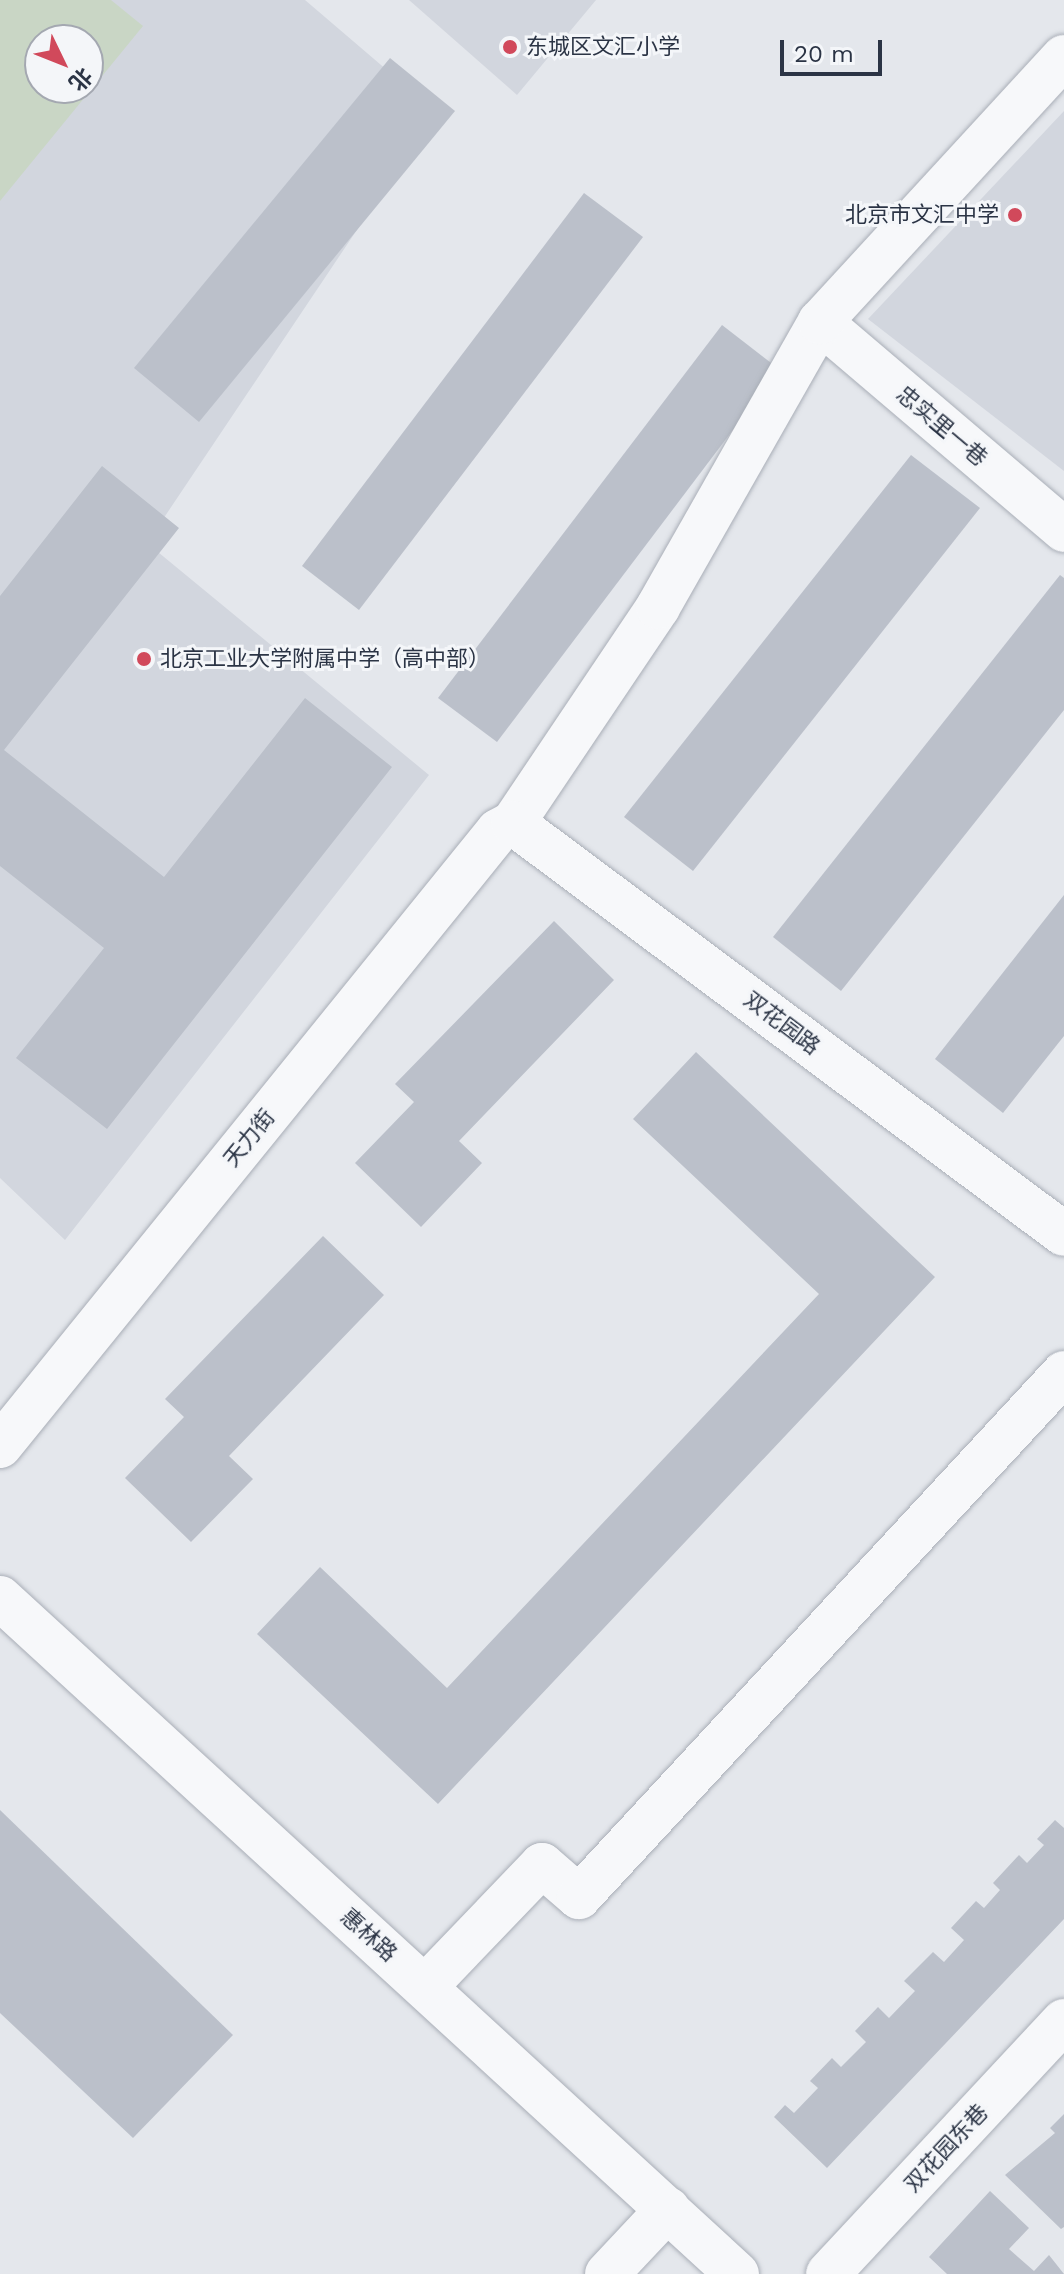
<!DOCTYPE html>
<html>
<head>
<meta charset="utf-8">
<style>
  body { margin:0 }
  #map { position:relative; width:1064px; height:2274px; overflow:hidden; background:#e4e7ec; font-family:"Work Sans","Noto Sans SC",sans-serif }
  div>[style] { position:absolute }
  [style*='--x'] { left:calc(var(--x)*1px); top:calc(var(--y)*1px); width:calc(var(--w)*1px); rotate:calc(var(--a)*1deg) }
  .built>* { inset:0; background:#d2d6de }
  .green>* { inset:0; background:#c9d6c5 }
  .building>* { inset:0; background:#bbc0ca }
  .roads { filter:drop-shadow(0 0 2px #a9aeb7) drop-shadow(0 0 2px #a9aeb7) }
  .minor>* { height:44px; margin:-22px; padding:0 22px; transform-origin:22px; border-radius:22px; background:#f7f8fa }
  .dots>* { width:22px; height:22px; translate:-50% -50%; box-sizing:border-box; border:4px solid #f4f6f9; border-radius:50% }
  span { translate:-50% -50%; white-space:nowrap; text-align:center; line-height:1.15; -webkit-text-stroke:6px #f4f6f9; paint-order:stroke }
  .poi-label { font-size:22px; color:#2b3445 }
  .left { translate:0 -50%; text-align:left }
  .right { translate:-100% -50%; text-align:right }
  .street-label { font-size:22px; color:#2b3445 }
  .north { position:absolute; left:24px; top:24px; width:80px; height:80px; box-sizing:border-box; background:#f4f6f9; border:2px solid #a4a8b1; border-radius:50%; rotate:133deg; font-size:22px; font-weight:700; line-height:32px; text-align:center; color:#2b3445 }
  .north::after { content:''; display:block; margin:auto; width:28px; height:36px; background:#d1495b; clip-path:polygon(50% 0,100% 100%,50% 72%,0 100%) }
  .scale { position:absolute; left:780px; top:40px; width:102px; height:36px; box-sizing:border-box; border:4px solid #2b3445; border-top:0; padding-left:10px; font-size:24px; line-height:28px; white-space:nowrap; color:#2b3445; -webkit-text-stroke:6px #f4f6f9; paint-order:stroke }
</style>
</head>
<body>
<div id="map">
  <div class="built">
    <i style="clip-path:polygon(evenodd,0 0,305px 0,436px 112px,147px 543px,429px 775px,65px 1240px,0 1178px,0 0,40px 40px,88px 40px,88px 88px,40px 88px,40px 40px)"></i>
    <i style="clip-path:polygon(409px 0,596px 0,517px 95px)"></i>
    <i style="clip-path:polygon(1064px 111px,1064px 471px,868px 319px)"></i>
  </div>
  <div class="green">
    <i style="clip-path:polygon(evenodd,0 0,111px 0,143px 26px,0 201px,0 0,40px 40px,88px 40px,88px 88px,40px 88px,40px 40px)"></i>
  </div>
  <div class="building">
    <i style="clip-path:polygon(390px 58px,455px 111px,199px 422px,134px 368px)"></i>
    <i style="clip-path:polygon(584px 193px,643px 237px,359px 610px,302px 566px)"></i>
    <i style="clip-path:polygon(722px 325px,779px 369px,497px 742px,438px 698px)"></i>
    <i style="clip-path:polygon(911px 455px,980px 508px,693px 871px,624px 817px)"></i>
    <i style="clip-path:polygon(102px 466px,179px 528px,4px 750px,164px 877px,305px 698px,392px 767px,107px 1129px,16px 1058px,104px 948px,0 866px,0 596px)"></i>
    <i style="clip-path:polygon(1060px 575px,1064px 578px,1064px 710px,841px 991px,773px 937px)"></i>
    <i style="clip-path:polygon(1064px 895px,1064px 1036px,1003px 1113px,935px 1059px)"></i>
    <i style="clip-path:polygon(554px 921px,614px 980px,459px 1141px,482px 1163px,421px 1227px,355px 1163px,414px 1102px,395px 1084px)"></i>
    <i style="clip-path:polygon(696px 1052px,935px 1277px,438px 1804px,257px 1634px,320px 1567px,447px 1688px,819px 1294px,633px 1119px)"></i>
    <i style="clip-path:polygon(323px 1236px,384px 1295px,229px 1456px,253px 1479px,191px 1542px,125px 1478px,184px 1417px,165px 1399px)"></i>
    <i style="clip-path:polygon(0 1810px,233px 2035px,133px 2138px,0 2013px)"></i>
    <i style="clip-path:polygon(1055px 1820px,1064px 1828px,1064px 1919px,827px 2168px,774px 2117px,785px 2105px,794px 2113px,818px 2088px,810px 2081px,832px 2058px,841px 2067px,866px 2042px,855px 2031px,878px 2007px,889px 2018px,915px 1991px,904px 1981px,933px 1952px,944px 1962px,964px 1940px,951px 1928px,976px 1901px,984px 1908px,1000px 1890px,993px 1883px,1019px 1855px,1027px 1863px,1044px 1845px,1037px 1839px)"></i>
    <i style="clip-path:polygon(1064px 2114px,1064px 2227px,1061px 2229px,1005px 2175px,1055px 2133px,1050px 2128px)"></i>
    <i style="clip-path:polygon(990px 2191px,1029px 2228px,1009px 2249px,1034px 2271px,1049px 2255px,1064px 2274px,947px 2274px,929px 2257px)"></i>
  </div>
  <div class="roads">
    <div class="minor">
      <i style="--x:820;--y:322;--w:321;--a:40.4"></i>
      <i style="--x:513;--y:823;--w:260;--a:-56.1"></i>
      <i style="--x:658;--y:607;--w:328;--a:-60.4"></i>
      <i style="--x:820;--y:322;--w:360;--a:-47.4"></i>
      <i style="--x:0;--y:1446;--w:791;--a:-51"></i>
      <i style="--x:498;--y:831;--w:17;--a:-28"></i>
      <i style="--x:513;--y:823;--w:687;--a:36.72"></i>
      <i style="--x:0;--y:1598;--w:1000;--a:42.53"></i>
      <i style="--x:425;--y:1987;--w:169;--a:-46.2"></i>
      <i style="--x:542;--y:1865;--w:49;--a:40.9"></i>
      <i style="--x:579;--y:1897;--w:714;--a:-47.21"></i>
      <i style="--x:607;--y:2274;--w:89;--a:-46.8"></i>
      <i style="--x:828;--y:2274;--w:346;--a:-47"></i>
    </div>
  </div>
  <div class="dots">
    <i style="left:510px;top:47px;background:#d1495b"></i>
    <i style="left:1015px;top:215px;background:#d1495b"></i>
    <i style="left:144px;top:659px;background:#d1495b"></i>
  </div>
  <div class="poi-label">
    <span class="left" style="left:526px;top:47px">东城区文汇小学</span>
    <span class="right" style="left:999px;top:215px">北京市文汇中学</span>
    <span class="left" style="left:160px;top:659px">北京工业大学附属中学（高中部）</span>
  </div>
  <div class="street-label">
    <span style="left:942px;top:426px;rotate:40deg">忠实里一巷</span>
    <span style="left:782px;top:1023px;rotate:37deg">双花园路</span>
    <span style="left:249px;top:1138px;rotate:-51deg">天力街</span>
    <span style="left:369px;top:1935px;rotate:42deg">惠林路</span>
    <span style="left:946px;top:2148px;rotate:-47deg">双花园东巷</span>
  </div>
  <div class="north">北</div>
  <div class="scale">20 m</div>
</div>
</body>
</html>
